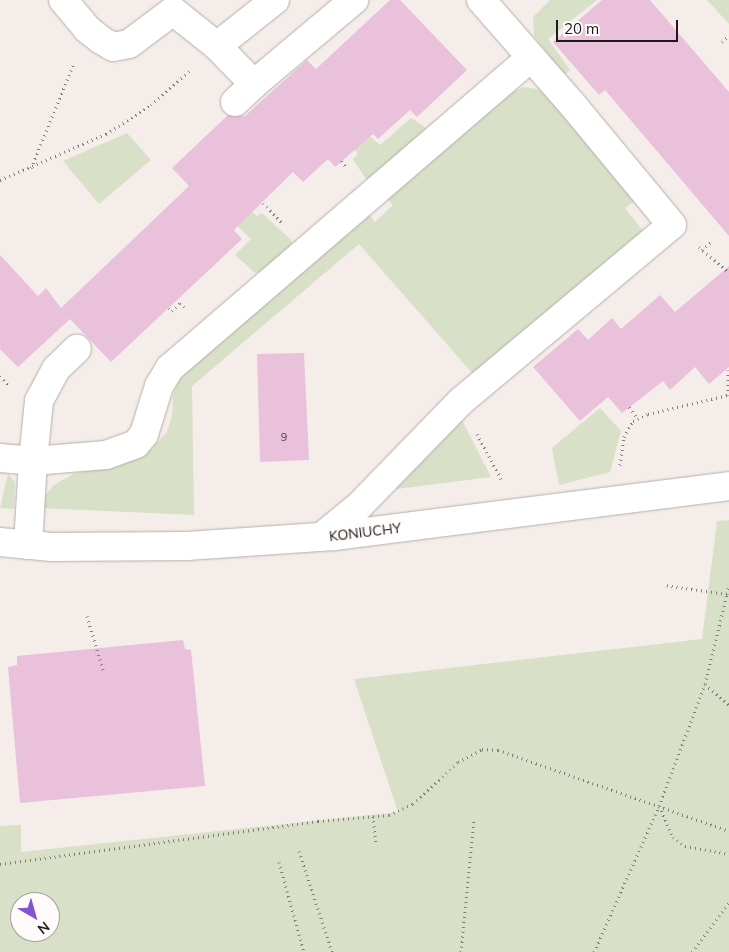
<!DOCTYPE html>
<html>
<head>
<meta charset="utf-8">
<style>
  body { margin:0 }
  #map { position:relative; width:729px; height:952px; overflow:hidden; background:#f5ede9; font-family:Mulish,sans-serif }
  div>[style] { position:absolute }
  [style*='--x'] { left:calc(var(--x)*1px); top:calc(var(--y)*1px); width:calc(var(--w)*1px); rotate:calc(var(--a)*1deg) }
  .green>* { inset:0; background:#d8e0c7 }
  .building>* { inset:0; background:#e9c1db }
  .path>* { height:3px; margin-top:-1.5px; transform-origin:0; background:repeating-linear-gradient(90deg,#827d7a 0 1px,transparent 0 5px) }
  .roads { filter:drop-shadow(0 0 1px #b6aeaa) drop-shadow(0 0 1px #b6aeaa) }
  .street>* { height:28px; margin:-14px; padding:0 14px; transform-origin:14px; border-radius:14px; background:#fff }
  span { translate:-50% -50%; white-space:nowrap; text-align:center; line-height:1.15; -webkit-text-stroke:5px #fefbfa; paint-order:stroke }
  .number-label { font-size:11px; color:#50444a }
  .number-label span { -webkit-text-stroke-width:0 }
  .street-label { font-size:14px; color:#1d1a19 }
  .north { position:absolute; left:10px; top:892px; width:50px; height:50px; box-sizing:border-box; background:#fefbfa; border:1px solid #a4a1a0; border-radius:50%; rotate:142deg; font-size:14px; font-weight:700; line-height:20px; text-align:center; color:#1d1a19 }
  .north::after { content:''; display:block; margin:auto; width:18px; height:22px; background:#8354cd; clip-path:polygon(50% 0,100% 100%,50% 72%,0 100%) }
  .scale { position:absolute; left:556px; top:20px; width:122px; height:22px; box-sizing:border-box; border:2px solid #1d1a19; border-top:0; padding-left:6px; font-size:15px; line-height:18px; white-space:nowrap; color:#1d1a19; -webkit-text-stroke:4px #fefbfa; paint-order:stroke }
</style>
</head>
<body>
<div id="map">
  <div class="green">
    <i style="clip-path:polygon(550px 0,597px 0,548px 39px,570px 70px,564px 75px,534px 36px,533px 17px)"></i>
    <i style="clip-path:polygon(707px 0,729px 0,729px 24px)"></i>
    <i style="clip-path:polygon(524px 87px,537px 89px,545px 93px,639px 198px,625px 208px,644px 232px,473px 374px,359px 244px,192px 386px,194px 515px,40px 508px,42px 499px,54px 485px,73px 474px,133px 458px,151px 449px,167px 432px,172px 415px,173px 395px,180px 378px,196px 360px,367px 211px,375px 222px,393px 205px,385px 196px,502px 97px)"></i>
    <i style="clip-path:polygon(411px 118px,425px 127px,426px 133px,373px 180px,366px 179px,353px 159px,358px 154px,350px 146px,364px 131px,380px 145px)"></i>
    <i style="clip-path:polygon(127px 133px,151px 160px,99px 204px,63px 161px)"></i>
    <i style="clip-path:polygon(246px 206px,257px 216px,262px 213px,291px 240px,292px 246px,266px 272px,255px 273px,235px 255px,251px 239px,231px 220px)"></i>
    <i style="clip-path:polygon(600px 408px,621px 431px,610px 472px,559px 485px,552px 448px)"></i>
    <i style="clip-path:polygon(462px 420px,491px 477px,389px 490px)"></i>
    <i style="clip-path:polygon(8px 474px,15px 482px,14px 509px,0 508px)"></i>
    <i style="clip-path:polygon(evenodd,729px 520px,729px 952px,0 952px,0 826px,21px 825px,21px 852px,398px 812px,354px 679px,702px 639px,717px 521px,729px 520px,20px 902px,50px 902px,50px 932px,20px 932px,20px 902px)"></i>
  </div>
  <div class="building">
    <i style="clip-path:polygon(390px 0,400px 0,467px 70px,417px 117px,410px 110px,378px 139px,373px 134px,335px 167px,328px 159px,303px 182px,293px 172px,234px 230px,242px 239px,111px 362px,70px 319px,18px 367px,0 349px,0 255px,38px 296px,46px 288px,61px 308px,189px 186px,172px 168px,228px 115px,245px 116px,307px 60px,316px 69px)"></i>
    <i style="clip-path:polygon(602px 0,650px 0,729px 92px,729px 236px,605px 90px,599px 95px,553px 42px)"></i>
    <i style="clip-path:polygon(729px 266px,729px 367px,709px 384px,695px 367px,670px 390px,663px 381px,622px 413px,608px 397px,580px 421px,533px 367px,578px 329px,588px 340px,612px 318px,621px 329px,660px 295px,675px 312px)"></i>
    <i style="clip-path:polygon(304px 353px,309px 460px,260px 462px,257px 354px)"></i>
    <i style="clip-path:polygon(183px 640px,185px 649px,191px 650px,205px 786px,20px 803px,8px 667px,17px 665px,17px 656px)"></i>
  </div>
  <div class="path">
    <i style="--x:722;--y:42;--w:9;--a:-41"></i>
    <i style="--x:341;--y:161;--w:9;--a:49"></i>
    <i style="--x:31;--y:168;--w:113;--a:-67.7"></i>
    <i style="--x:0;--y:180;--w:116;--a:-23.5"></i>
    <i style="--x:106;--y:134;--w:54;--a:-32.8"></i>
    <i style="--x:151;--y:105;--w:52;--a:-41.9"></i>
    <i style="--x:263;--y:203;--w:29;--a:46"></i>
    <i style="--x:699;--y:247;--w:39;--a:40"></i>
    <i style="--x:702;--y:250;--w:13;--a:-42"></i>
    <i style="--x:169;--y:308;--w:4;--a:45"></i>
    <i style="--x:172;--y:311;--w:11;--a:-45"></i>
    <i style="--x:180;--y:303;--w:7;--a:45"></i>
    <i style="--x:0;--y:376;--w:12;--a:48"></i>
    <i style="--x:629;--y:407;--w:14;--a:54"></i>
    <i style="--x:477;--y:434;--w:51;--a:61.9"></i>
    <i style="--x:620;--y:465;--w:28;--a:-82"></i>
    <i style="--x:624;--y:437;--w:18;--a:-61"></i>
    <i style="--x:633;--y:421;--w:17;--a:-25"></i>
    <i style="--x:648;--y:414;--w:82;--a:-13.4"></i>
    <i style="--x:728;--y:395;--w:25;--a:-90"></i>
    <i style="--x:727;--y:594;--w:8;--a:-76"></i>
    <i style="--x:87;--y:616;--w:59;--a:73.4"></i>
    <i style="--x:705;--y:684;--w:32;--a:41"></i>
    <i style="--x:659;--y:806;--w:34;--a:66"></i>
    <i style="--x:673;--y:837;--w:15;--a:37"></i>
    <i style="--x:685;--y:846;--w:45;--a:10.3"></i>
    <i style="--x:373;--y:816;--w:29;--a:84"></i>
    <i style="--x:299;--y:851;--w:106;--a:71.9"></i>
    <i style="--x:279;--y:862;--w:93;--a:74.5"></i>
    <i style="--x:0;--y:864;--w:321;--a:-7.7"></i>
    <i style="--x:318;--y:821;--w:71;--a:-4.8"></i>
    <i style="--x:389;--y:815;--w:26;--a:-25"></i>
    <i style="--x:413;--y:804;--w:62;--a:-43"></i>
    <i style="--x:458;--y:762;--w:27;--a:-28"></i>
    <i style="--x:482;--y:749;--w:16;--a:4"></i>
    <i style="--x:498;--y:750;--w:245;--a:19.3"></i>
    <i style="--x:461;--y:952;--w:133;--a:-84.4"></i>
    <i style="--x:594;--y:952;--w:160;--a:-66"></i>
    <i style="--x:659;--y:806;--w:130;--a:-69.3"></i>
    <i style="--x:705;--y:684;--w:93;--a:-76.3"></i>
    <i style="--x:727;--y:594;--w:64;--a:-171.9"></i>
    <i style="--x:692;--y:952;--w:62;--a:-53.5"></i>
  </div>
  <div class="roads">
    <div class="street">
      <i style="--x:63;--y:0;--w:38;--a:50"></i>
      <i style="--x:87;--y:29;--w:18;--a:38"></i>
      <i style="--x:101;--y:40;--w:14;--a:30"></i>
      <i style="--x:113;--y:47;--w:16;--a:-11"></i>
      <i style="--x:129;--y:44;--w:55;--a:-36.9"></i>
      <i style="--x:173;--y:11;--w:56;--a:38.5"></i>
      <i style="--x:217;--y:46;--w:53;--a:45.8"></i>
      <i style="--x:254;--y:84;--w:131;--a:-40"></i>
      <i style="--x:217;--y:46;--w:74;--a:-38.4"></i>
      <i style="--x:235;--y:102;--w:26;--a:-43"></i>
      <i style="--x:0;--y:458;--w:33;--a:5"></i>
      <i style="--x:33;--y:461;--w:60;--a:-84.3"></i>
      <i style="--x:39;--y:401;--w:36;--a:-62"></i>
      <i style="--x:56;--y:369;--w:29;--a:-44"></i>
      <i style="--x:321;--y:537;--w:49;--a:-39.2"></i>
      <i style="--x:359;--y:506;--w:145;--a:-45.8"></i>
      <i style="--x:460;--y:402;--w:276;--a:-39.9"></i>
      <i style="--x:672;--y:225;--w:158;--a:-129.6"></i>
      <i style="--x:571;--y:103;--w:137;--a:-131.1"></i>
      <i style="--x:0;--y:542;--w:52;--a:5.5"></i>
      <i style="--x:52;--y:547;--w:135;--a:-0.4"></i>
      <i style="--x:187;--y:546;--w:147;--a:-3.9"></i>
      <i style="--x:334;--y:536;--w:398;--a:-7.2"></i>
      <i style="--x:28;--y:545;--w:84;--a:-86.6"></i>
      <i style="--x:33;--y:461;--w:73;--a:-4.7"></i>
      <i style="--x:106;--y:455;--w:32;--a:-20"></i>
      <i style="--x:136;--y:444;--w:13;--a:-51"></i>
      <i style="--x:144;--y:434;--w:50;--a:-72.6"></i>
      <i style="--x:159;--y:386;--w:21;--a:-59"></i>
      <i style="--x:170;--y:368;--w:476;--a:-40.7"></i>
    </div>
  </div>
  <div class="number-label">
    <span style="left:284px;top:437px">9</span>
  </div>
  <div class="street-label">
    <span style="left:365px;top:532px;rotate:-7deg">KONIUCHY</span>
  </div>
  <div class="north">N</div>
  <div class="scale">20 m</div>
</div>
</body>
</html>
